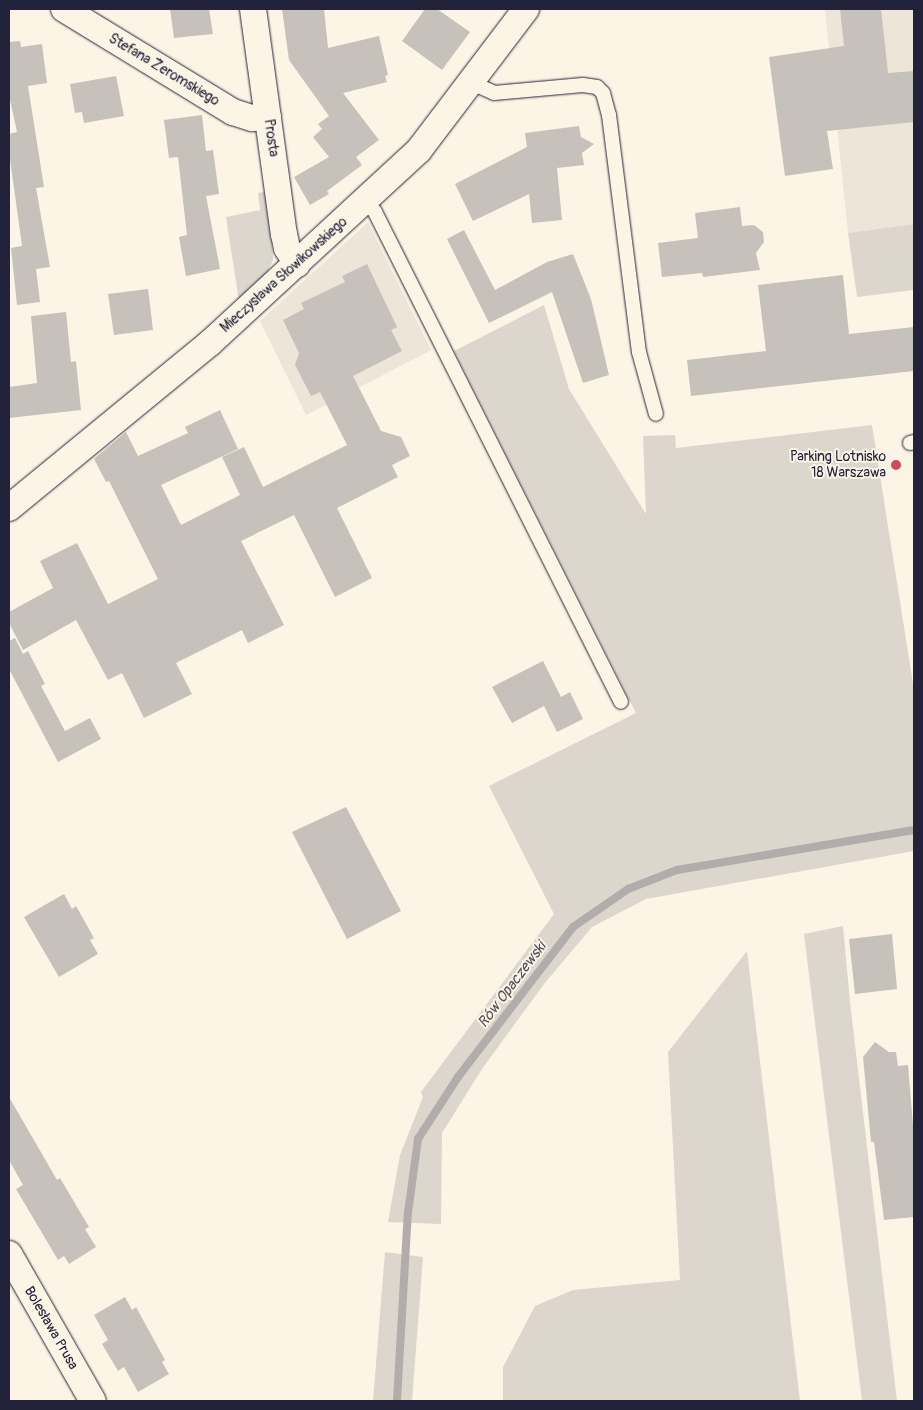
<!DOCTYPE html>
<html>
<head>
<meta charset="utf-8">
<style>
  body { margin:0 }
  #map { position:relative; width:923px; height:1410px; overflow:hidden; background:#fcf5e5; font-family:Pangolin,sans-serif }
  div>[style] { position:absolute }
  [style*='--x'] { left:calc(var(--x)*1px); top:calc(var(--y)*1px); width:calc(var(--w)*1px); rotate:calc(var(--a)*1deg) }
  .built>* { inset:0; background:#ece5d8 }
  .green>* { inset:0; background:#dcd6cc }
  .stream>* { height:8px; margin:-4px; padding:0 4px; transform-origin:4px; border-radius:4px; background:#b2adab }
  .building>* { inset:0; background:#c6c1bb }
  .roads { filter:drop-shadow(0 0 1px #22223b) drop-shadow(0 0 1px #22223b) }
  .lane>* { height:14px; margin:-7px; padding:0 7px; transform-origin:7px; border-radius:7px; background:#fcf5e5 }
  .street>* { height:26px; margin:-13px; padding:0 13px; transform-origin:13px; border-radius:13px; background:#fcf5e5 }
  .dots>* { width:14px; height:14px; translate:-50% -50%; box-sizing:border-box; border:2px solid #fcf5e5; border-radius:50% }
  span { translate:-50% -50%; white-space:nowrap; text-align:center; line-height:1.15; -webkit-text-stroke:4px #fcf5e5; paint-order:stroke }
  .street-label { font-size:14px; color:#22223b }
  .poi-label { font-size:14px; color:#22223b }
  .right { translate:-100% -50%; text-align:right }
  .water-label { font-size:15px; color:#545362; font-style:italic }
  .frame { position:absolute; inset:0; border:10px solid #22223b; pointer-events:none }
</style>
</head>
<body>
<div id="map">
  <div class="built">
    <i style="clip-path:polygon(825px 9px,914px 9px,914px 224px,848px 233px)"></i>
    <i style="clip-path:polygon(368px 222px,431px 350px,306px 415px,260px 321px)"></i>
  </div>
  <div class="green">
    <i style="clip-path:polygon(269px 191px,273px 260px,266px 275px,239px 301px,226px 217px,260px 210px,258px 193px)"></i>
    <i style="clip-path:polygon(914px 224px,914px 290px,857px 297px,848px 233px)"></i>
    <i style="clip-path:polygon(544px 305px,569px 389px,646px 514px,643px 436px,675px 435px,676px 448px,872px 425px,914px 690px,914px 851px,646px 899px,592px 927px,544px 984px,482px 1069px,442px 1133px,441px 1224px,388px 1222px,400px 1155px,423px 1097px,421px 1092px,554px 914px,489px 786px,636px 713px,454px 351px)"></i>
    <i style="clip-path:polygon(843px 926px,850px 1002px,897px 1401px,862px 1401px,804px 934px)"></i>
    <i style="clip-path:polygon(747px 951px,800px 1401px,503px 1401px,503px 1367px,535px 1306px,573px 1290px,680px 1280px,668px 1052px)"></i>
    <i style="clip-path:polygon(385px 1252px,423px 1257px,412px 1401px,373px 1401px)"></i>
  </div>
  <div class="stream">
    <i style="--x:397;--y:1401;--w:188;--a:-86.7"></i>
    <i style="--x:408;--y:1213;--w:75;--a:-82.3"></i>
    <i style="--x:418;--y:1139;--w:74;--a:-57.2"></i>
    <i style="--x:458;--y:1077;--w:189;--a:-52.5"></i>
    <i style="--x:573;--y:927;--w:67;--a:-34.6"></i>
    <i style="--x:628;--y:889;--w:53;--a:-21.2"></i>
    <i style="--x:677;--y:870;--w:240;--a:-9.6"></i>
  </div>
  <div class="building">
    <i style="clip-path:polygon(170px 9px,209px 9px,213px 34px,174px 38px)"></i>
    <i style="clip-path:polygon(282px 9px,324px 9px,328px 48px,379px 36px,388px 75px,385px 76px,387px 82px,343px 93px,379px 140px,356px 157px,362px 165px,327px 191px,329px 194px,310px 205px,294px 177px,329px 157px,313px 137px,322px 129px,318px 124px,329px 116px,289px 60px)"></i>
    <i style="clip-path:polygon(425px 9px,437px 9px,470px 32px,442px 70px,402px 41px)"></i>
    <i style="clip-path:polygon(840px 9px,881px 9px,888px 73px,914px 71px,914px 122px,827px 131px,833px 169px,785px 176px,769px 57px,844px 46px)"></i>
    <i style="clip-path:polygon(20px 41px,21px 47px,42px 44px,47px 83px,28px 86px,44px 187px,36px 188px,50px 267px,36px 269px,40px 302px,17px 305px,11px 248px,22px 246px,9px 152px,9px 134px,17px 132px,9px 95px,9px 42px)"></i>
    <i style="clip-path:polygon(116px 76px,124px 116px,84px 123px,82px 112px,75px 113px,70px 84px)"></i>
    <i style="clip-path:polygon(202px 115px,206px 151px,213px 150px,219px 194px,206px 196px,220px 269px,186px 276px,179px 237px,187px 235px,178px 157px,169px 158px,164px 120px)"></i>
    <i style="clip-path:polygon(579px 126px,581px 137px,594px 144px,582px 153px,584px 165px,557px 168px,562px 220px,532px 223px,529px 194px,473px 221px,455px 184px,527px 147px,525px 133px)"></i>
    <i style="clip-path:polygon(740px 207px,742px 226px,754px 225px,763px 232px,764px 242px,756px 253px,760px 270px,703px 277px,702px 273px,662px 277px,658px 243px,698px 238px,695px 213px)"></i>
    <i style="clip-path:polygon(464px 230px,495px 290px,547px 262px,573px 254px,591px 299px,609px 375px,583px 383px,552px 292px,489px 323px,447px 239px)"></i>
    <i style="clip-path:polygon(367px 264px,397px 327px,391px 330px,402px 351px,353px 376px,381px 431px,401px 437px,410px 456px,392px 465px,398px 477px,337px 508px,372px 578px,335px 597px,294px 515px,241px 541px,284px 625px,248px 643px,242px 630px,176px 663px,192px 694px,144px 718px,122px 673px,108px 680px,76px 620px,23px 650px,9px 623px,9px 612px,53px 588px,40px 561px,77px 543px,108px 604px,158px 579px,109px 481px,106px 482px,94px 459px,126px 432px,138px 456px,188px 433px,185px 427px,220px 410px,238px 449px,161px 485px,181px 525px,240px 495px,222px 457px,244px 447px,263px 487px,347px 445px,320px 392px,311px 396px,295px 365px,299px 353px,283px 320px,304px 309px,301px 303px,345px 282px,342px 276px)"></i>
    <i style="clip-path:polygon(843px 275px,849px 334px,914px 327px,914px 371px,691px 396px,687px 360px,766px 351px,758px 285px)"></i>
    <i style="clip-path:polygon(148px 289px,153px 330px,114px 335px,108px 294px)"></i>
    <i style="clip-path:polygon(66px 312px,71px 362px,76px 361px,81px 410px,9px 418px,9px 387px,37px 383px,31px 316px)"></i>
    <i style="clip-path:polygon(15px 638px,23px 654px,28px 651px,45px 684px,41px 686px,65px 731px,90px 718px,101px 739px,58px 762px,9px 669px,9px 641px)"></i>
    <i style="clip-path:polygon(543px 661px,561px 697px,570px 692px,583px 719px,557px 732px,544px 706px,512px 723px,492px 687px)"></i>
    <i style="clip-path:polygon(346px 807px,401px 911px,347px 939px,292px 832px)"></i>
    <i style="clip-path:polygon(64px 894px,72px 909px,76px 906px,94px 938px,90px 940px,98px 954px,59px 977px,24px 917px)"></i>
    <i style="clip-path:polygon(892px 934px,897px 989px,855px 994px,849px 939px)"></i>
    <i style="clip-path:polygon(875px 1042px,889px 1052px,896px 1052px,898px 1066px,908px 1065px,914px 1137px,914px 1217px,884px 1220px,874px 1142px,871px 1142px,863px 1057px)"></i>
    <i style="clip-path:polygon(9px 1097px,57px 1180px,60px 1178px,89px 1227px,85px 1229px,96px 1247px,69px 1264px,64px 1256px,58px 1260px,16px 1189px,23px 1185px,9px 1160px)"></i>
    <i style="clip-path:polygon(125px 1297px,132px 1310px,136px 1307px,165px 1360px,162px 1362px,169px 1374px,138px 1392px,124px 1367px,118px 1371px,102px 1344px,108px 1340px,94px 1315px)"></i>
  </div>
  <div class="roads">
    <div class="lane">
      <i style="--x:472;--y:83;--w:24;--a:24"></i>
      <i style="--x:494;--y:93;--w:89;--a:-5.1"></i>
      <i style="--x:583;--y:85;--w:14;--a:8"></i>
      <i style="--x:597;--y:87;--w:8;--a:45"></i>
      <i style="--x:603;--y:93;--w:23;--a:75"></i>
      <i style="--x:609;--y:115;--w:239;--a:82.8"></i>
      <i style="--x:639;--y:352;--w:64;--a:74.7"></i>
      <i style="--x:366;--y:200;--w:15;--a:53"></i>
      <i style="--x:375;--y:212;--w:548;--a:63.34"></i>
      <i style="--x:910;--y:443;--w:4;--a:-14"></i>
    </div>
    <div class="street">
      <i style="--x:64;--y:9;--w:198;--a:31.4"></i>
      <i style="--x:233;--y:112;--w:20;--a:18"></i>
      <i style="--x:252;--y:118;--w:16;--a:-4"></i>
      <i style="--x:253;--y:9;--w:227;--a:82.2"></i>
      <i style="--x:284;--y:234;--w:14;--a:78"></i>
      <i style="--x:287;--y:248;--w:19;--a:58"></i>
      <i style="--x:9;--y:508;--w:260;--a:-39.4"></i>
      <i style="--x:210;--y:343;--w:284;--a:-42.7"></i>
      <i style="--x:419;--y:150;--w:177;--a:-52.8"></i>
      <i style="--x:9;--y:1254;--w:169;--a:60.3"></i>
    </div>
  </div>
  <div class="dots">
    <i style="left:896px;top:465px;background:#d1495b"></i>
  </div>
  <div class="street-label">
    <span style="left:164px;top:70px;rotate:31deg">Stefana Żeromskiego</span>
    <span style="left:271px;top:138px;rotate:82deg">Prosta</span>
    <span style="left:284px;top:275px;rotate:-42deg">Mieczysława Słowikowskiego</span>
    <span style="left:51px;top:1328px;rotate:60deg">Bolesława Prusa</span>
  </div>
  <div class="poi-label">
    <span class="right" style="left:886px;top:465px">Parking Lotnisko<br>18 Warszawa</span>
  </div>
  <div class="water-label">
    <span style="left:512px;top:985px;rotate:-53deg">Rów Opaczewski</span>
  </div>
  <div class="frame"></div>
</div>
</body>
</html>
